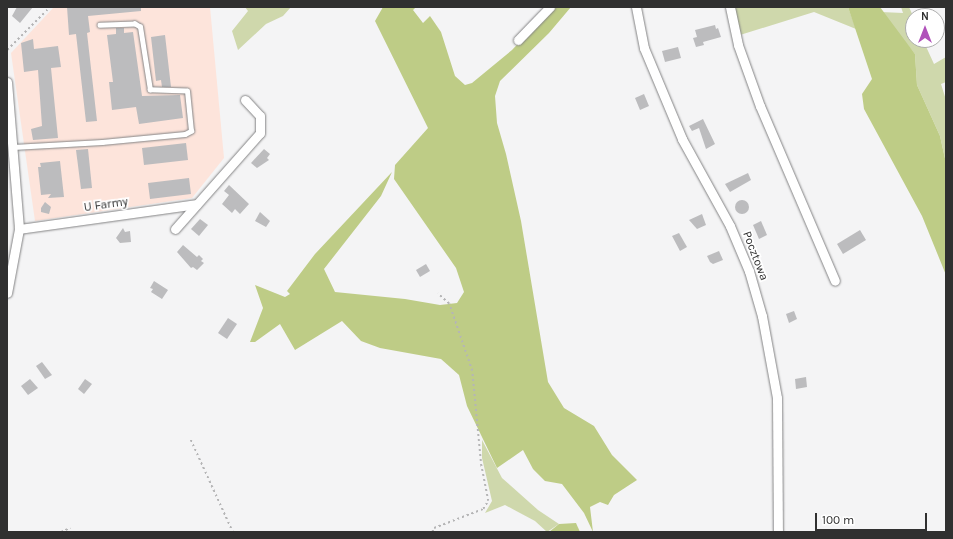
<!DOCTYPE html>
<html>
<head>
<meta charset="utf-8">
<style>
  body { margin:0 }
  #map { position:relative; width:953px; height:539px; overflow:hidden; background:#f4f4f5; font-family:Karla,sans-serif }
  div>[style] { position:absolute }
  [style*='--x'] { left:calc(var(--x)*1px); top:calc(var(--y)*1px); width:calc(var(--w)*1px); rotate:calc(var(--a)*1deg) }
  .industrial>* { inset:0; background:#fde4db }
  .green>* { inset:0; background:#cfd8ac }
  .forest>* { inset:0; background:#becc86 }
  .building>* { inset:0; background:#bcbcbe }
  .round { border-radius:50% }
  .path>* { height:1.5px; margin-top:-0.75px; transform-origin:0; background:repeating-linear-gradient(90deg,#b5b5b6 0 2px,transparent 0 5px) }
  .roads { filter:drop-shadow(0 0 1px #838384) drop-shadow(0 0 1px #838384) }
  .lane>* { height:4.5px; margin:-2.25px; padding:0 2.25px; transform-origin:2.25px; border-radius:2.25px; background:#fff }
  .street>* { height:9px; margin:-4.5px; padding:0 4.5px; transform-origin:4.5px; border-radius:4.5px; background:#fff }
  span { translate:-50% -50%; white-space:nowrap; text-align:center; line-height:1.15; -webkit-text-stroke:3.5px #fff; paint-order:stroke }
  .street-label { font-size:12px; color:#303030 }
  .frame { position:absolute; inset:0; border:8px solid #303030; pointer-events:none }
  .north { position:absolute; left:905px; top:8px; width:40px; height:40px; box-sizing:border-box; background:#fff; border:1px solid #acacac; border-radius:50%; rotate:0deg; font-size:11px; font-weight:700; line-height:16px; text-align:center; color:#303030 }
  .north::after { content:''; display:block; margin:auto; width:14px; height:18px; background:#b051ba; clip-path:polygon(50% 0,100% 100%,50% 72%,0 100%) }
  .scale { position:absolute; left:815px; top:513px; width:112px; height:18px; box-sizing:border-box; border:2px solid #303030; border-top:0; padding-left:5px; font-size:12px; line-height:14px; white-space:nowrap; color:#303030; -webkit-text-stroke:3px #fff; paint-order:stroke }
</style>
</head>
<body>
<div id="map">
  <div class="industrial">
    <i style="clip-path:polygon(54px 7px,210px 7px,224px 158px,192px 198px,35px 221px,11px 53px)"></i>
  </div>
  <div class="green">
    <i style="clip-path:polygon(245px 7px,291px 7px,283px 16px,266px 24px,238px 50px,232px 31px,248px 11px)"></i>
    <i style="clip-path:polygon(733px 7px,848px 7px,856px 29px,814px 12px,740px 35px)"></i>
    <i style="clip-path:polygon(901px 7px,909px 7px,913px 16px,913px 40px,923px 40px,934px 64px,946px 57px,946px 82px,941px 84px,946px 100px,946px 163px,940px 136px,917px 85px,915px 54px,881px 12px,903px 13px)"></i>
    <i style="clip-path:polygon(482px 440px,502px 478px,538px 510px,559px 524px,547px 532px,535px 521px,505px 505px,485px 513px,492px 501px,482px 458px)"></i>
  </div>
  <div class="forest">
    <i style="clip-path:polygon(383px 7px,416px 7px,413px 10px,423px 23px,430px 16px,441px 32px,455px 76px,465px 85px,472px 83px,512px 50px,553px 7px,571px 7px,549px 33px,500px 81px,495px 96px,497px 123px,506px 154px,521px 221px,548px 382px,564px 408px,594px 426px,612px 455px,637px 480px,614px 495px,608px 505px,600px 502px,590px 507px,593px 532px,584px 513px,562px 484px,545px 481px,533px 469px,523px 450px,497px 468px,467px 406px,459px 375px,441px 359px,380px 348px,361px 341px,342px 321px,295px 350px,280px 324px,255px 342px,250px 342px,263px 308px,255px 285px,285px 297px,290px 294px,287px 291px,315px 254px,392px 172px,381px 196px,324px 269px,335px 292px,405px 299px,440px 305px,457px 303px,464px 292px,456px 268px,394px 179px,395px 165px,428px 128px,375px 21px)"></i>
    <i style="clip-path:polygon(848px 7px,880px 7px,915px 54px,917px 85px,940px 136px,946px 163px,946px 275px,922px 216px,864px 109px,862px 94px,872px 79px)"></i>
    <i style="clip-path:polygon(576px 523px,580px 532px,549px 532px,559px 524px)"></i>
  </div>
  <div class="building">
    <i style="clip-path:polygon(17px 7px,33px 7px,20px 23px,12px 16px)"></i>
    <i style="clip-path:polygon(67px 7px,141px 7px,141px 11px,88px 16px,90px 32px,87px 33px,97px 121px,86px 122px,76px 34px,69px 35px)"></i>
    <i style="clip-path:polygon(715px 25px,716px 29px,718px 28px,721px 37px,703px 42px,704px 45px,696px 47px,693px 38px,697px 37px,695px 30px)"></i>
    <i style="clip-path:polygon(116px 28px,124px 28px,124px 33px,133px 32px,142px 96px,180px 95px,183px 118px,139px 124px,136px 107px,112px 110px,109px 82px,113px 82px,107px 35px,116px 34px)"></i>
    <i style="clip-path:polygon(165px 35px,171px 87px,162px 87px,161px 80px,156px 81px,151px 37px)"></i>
    <i style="clip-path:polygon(33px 39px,34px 49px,58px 46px,61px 67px,51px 68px,58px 138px,33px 140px,31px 129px,42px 126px,38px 70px,24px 72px,21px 43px)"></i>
    <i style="clip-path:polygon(678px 47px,681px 58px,665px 62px,662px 51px)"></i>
    <i style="clip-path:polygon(644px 94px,649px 106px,640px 110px,635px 98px)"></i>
    <i style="clip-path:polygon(703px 119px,715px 144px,706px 149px,699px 128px,692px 131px,689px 126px)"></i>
    <i style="clip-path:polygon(186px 143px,188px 160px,144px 165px,142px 148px)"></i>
    <i style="clip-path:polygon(88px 149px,92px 188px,81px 189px,76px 150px)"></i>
    <i style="clip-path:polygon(264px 149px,270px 154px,267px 158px,269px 160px,257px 168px,251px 163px)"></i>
    <i style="clip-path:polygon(60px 161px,64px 197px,48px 198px,51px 194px,41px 195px,38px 167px,41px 167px,40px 163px)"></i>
    <i style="clip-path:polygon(748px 173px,751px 180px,730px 192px,725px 184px)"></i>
    <i style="clip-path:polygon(189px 178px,191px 194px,150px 199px,148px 183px)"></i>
    <i style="clip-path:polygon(229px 185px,249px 204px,240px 214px,235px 209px,232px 213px,222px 204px,229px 195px,224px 191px)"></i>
    <i class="round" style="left:735px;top:200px;width:14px;height:14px"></i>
    <i style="clip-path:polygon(45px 202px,51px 207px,49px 214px,41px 212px,41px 208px)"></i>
    <i style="clip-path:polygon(260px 212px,270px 221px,266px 227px,255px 221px)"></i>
    <i style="clip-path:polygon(702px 214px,706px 225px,697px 229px,689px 220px)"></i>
    <i style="clip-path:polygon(200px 219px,208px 225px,199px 236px,191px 229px)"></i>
    <i style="clip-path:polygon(761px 221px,767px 235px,759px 239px,753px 225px)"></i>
    <i style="clip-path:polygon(123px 228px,125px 232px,130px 231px,131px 242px,120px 243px,116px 238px)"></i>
    <i style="clip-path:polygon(860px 230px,866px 240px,843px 254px,837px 244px)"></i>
    <i style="clip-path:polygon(679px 233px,687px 247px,680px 251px,672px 236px)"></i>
    <i style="clip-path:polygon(183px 245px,197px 257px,199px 255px,203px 259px,201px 261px,204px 263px,197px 270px,193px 267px,191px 268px,177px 252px)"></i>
    <i style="clip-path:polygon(719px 251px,723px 260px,713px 264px,710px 262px,707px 256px)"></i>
    <i style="clip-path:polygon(426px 264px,430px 271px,420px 277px,416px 270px)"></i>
    <i style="clip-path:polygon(154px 281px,168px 290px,162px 299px,151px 292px,153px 289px,150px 288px)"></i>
    <i style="clip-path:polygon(794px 311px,797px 319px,789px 323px,786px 314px)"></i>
    <i style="clip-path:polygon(228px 318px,237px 324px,227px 339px,218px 333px)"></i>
    <i style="clip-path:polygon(42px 362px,52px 375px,45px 379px,36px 366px)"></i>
    <i style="clip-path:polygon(806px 377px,807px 387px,796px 389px,795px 379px)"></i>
    <i style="clip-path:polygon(30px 379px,38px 388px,28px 395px,21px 386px)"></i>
    <i style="clip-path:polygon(85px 379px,92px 384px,84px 394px,78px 389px)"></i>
  </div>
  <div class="path">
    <i style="--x:7;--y:50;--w:61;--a:-45"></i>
    <i style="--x:191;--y:440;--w:101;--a:65.5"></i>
    <i style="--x:61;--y:532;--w:10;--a:-24"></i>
    <i style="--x:432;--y:532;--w:4;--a:-63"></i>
    <i style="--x:434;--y:528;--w:53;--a:-21.2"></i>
    <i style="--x:483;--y:509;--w:9;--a:-58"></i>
    <i style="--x:488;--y:501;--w:36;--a:-101"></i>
    <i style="--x:481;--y:466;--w:95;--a:-95.4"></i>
    <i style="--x:472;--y:371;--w:71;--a:-108.9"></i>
    <i style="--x:449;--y:304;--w:15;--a:-138"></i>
  </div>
  <div class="roads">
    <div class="lane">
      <i style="--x:13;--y:147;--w:89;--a:-3.2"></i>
      <i style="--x:102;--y:142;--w:83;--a:-5.5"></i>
      <i style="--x:185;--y:134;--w:7;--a:-27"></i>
      <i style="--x:191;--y:131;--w:40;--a:-95.7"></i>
      <i style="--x:187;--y:91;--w:37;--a:-178"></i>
      <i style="--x:150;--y:90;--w:64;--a:-99"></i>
      <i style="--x:140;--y:27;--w:6;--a:-149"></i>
      <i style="--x:135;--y:24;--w:35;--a:178"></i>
    </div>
    <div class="street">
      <i style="--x:636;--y:7;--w:42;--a:79"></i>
      <i style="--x:644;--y:48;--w:99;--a:67.3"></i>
      <i style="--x:682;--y:139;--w:99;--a:61.1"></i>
      <i style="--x:730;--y:226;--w:49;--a:67.1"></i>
      <i style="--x:749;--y:271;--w:47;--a:73.9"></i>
      <i style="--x:762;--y:316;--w:83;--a:79.6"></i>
      <i style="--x:777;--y:398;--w:134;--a:89.6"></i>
      <i style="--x:730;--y:7;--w:39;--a:78"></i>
      <i style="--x:738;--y:45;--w:65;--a:70.2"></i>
      <i style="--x:760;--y:106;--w:190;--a:66.8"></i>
      <i style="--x:518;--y:40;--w:46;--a:-45.9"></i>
      <i style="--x:7;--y:82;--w:147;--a:85.3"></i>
      <i style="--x:19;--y:229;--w:65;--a:100.6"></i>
      <i style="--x:19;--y:229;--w:179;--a:-8"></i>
      <i style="--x:175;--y:229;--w:128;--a:-48.5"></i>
      <i style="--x:260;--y:133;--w:17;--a:-90"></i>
      <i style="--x:260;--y:116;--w:22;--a:-133"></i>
    </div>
  </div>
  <div class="street-label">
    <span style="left:106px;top:205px;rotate:-8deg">U Farmy</span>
    <span style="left:755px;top:256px;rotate:69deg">Pocztowa</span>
  </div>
  <div class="frame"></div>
  <div class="north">N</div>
  <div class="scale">100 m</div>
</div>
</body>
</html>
